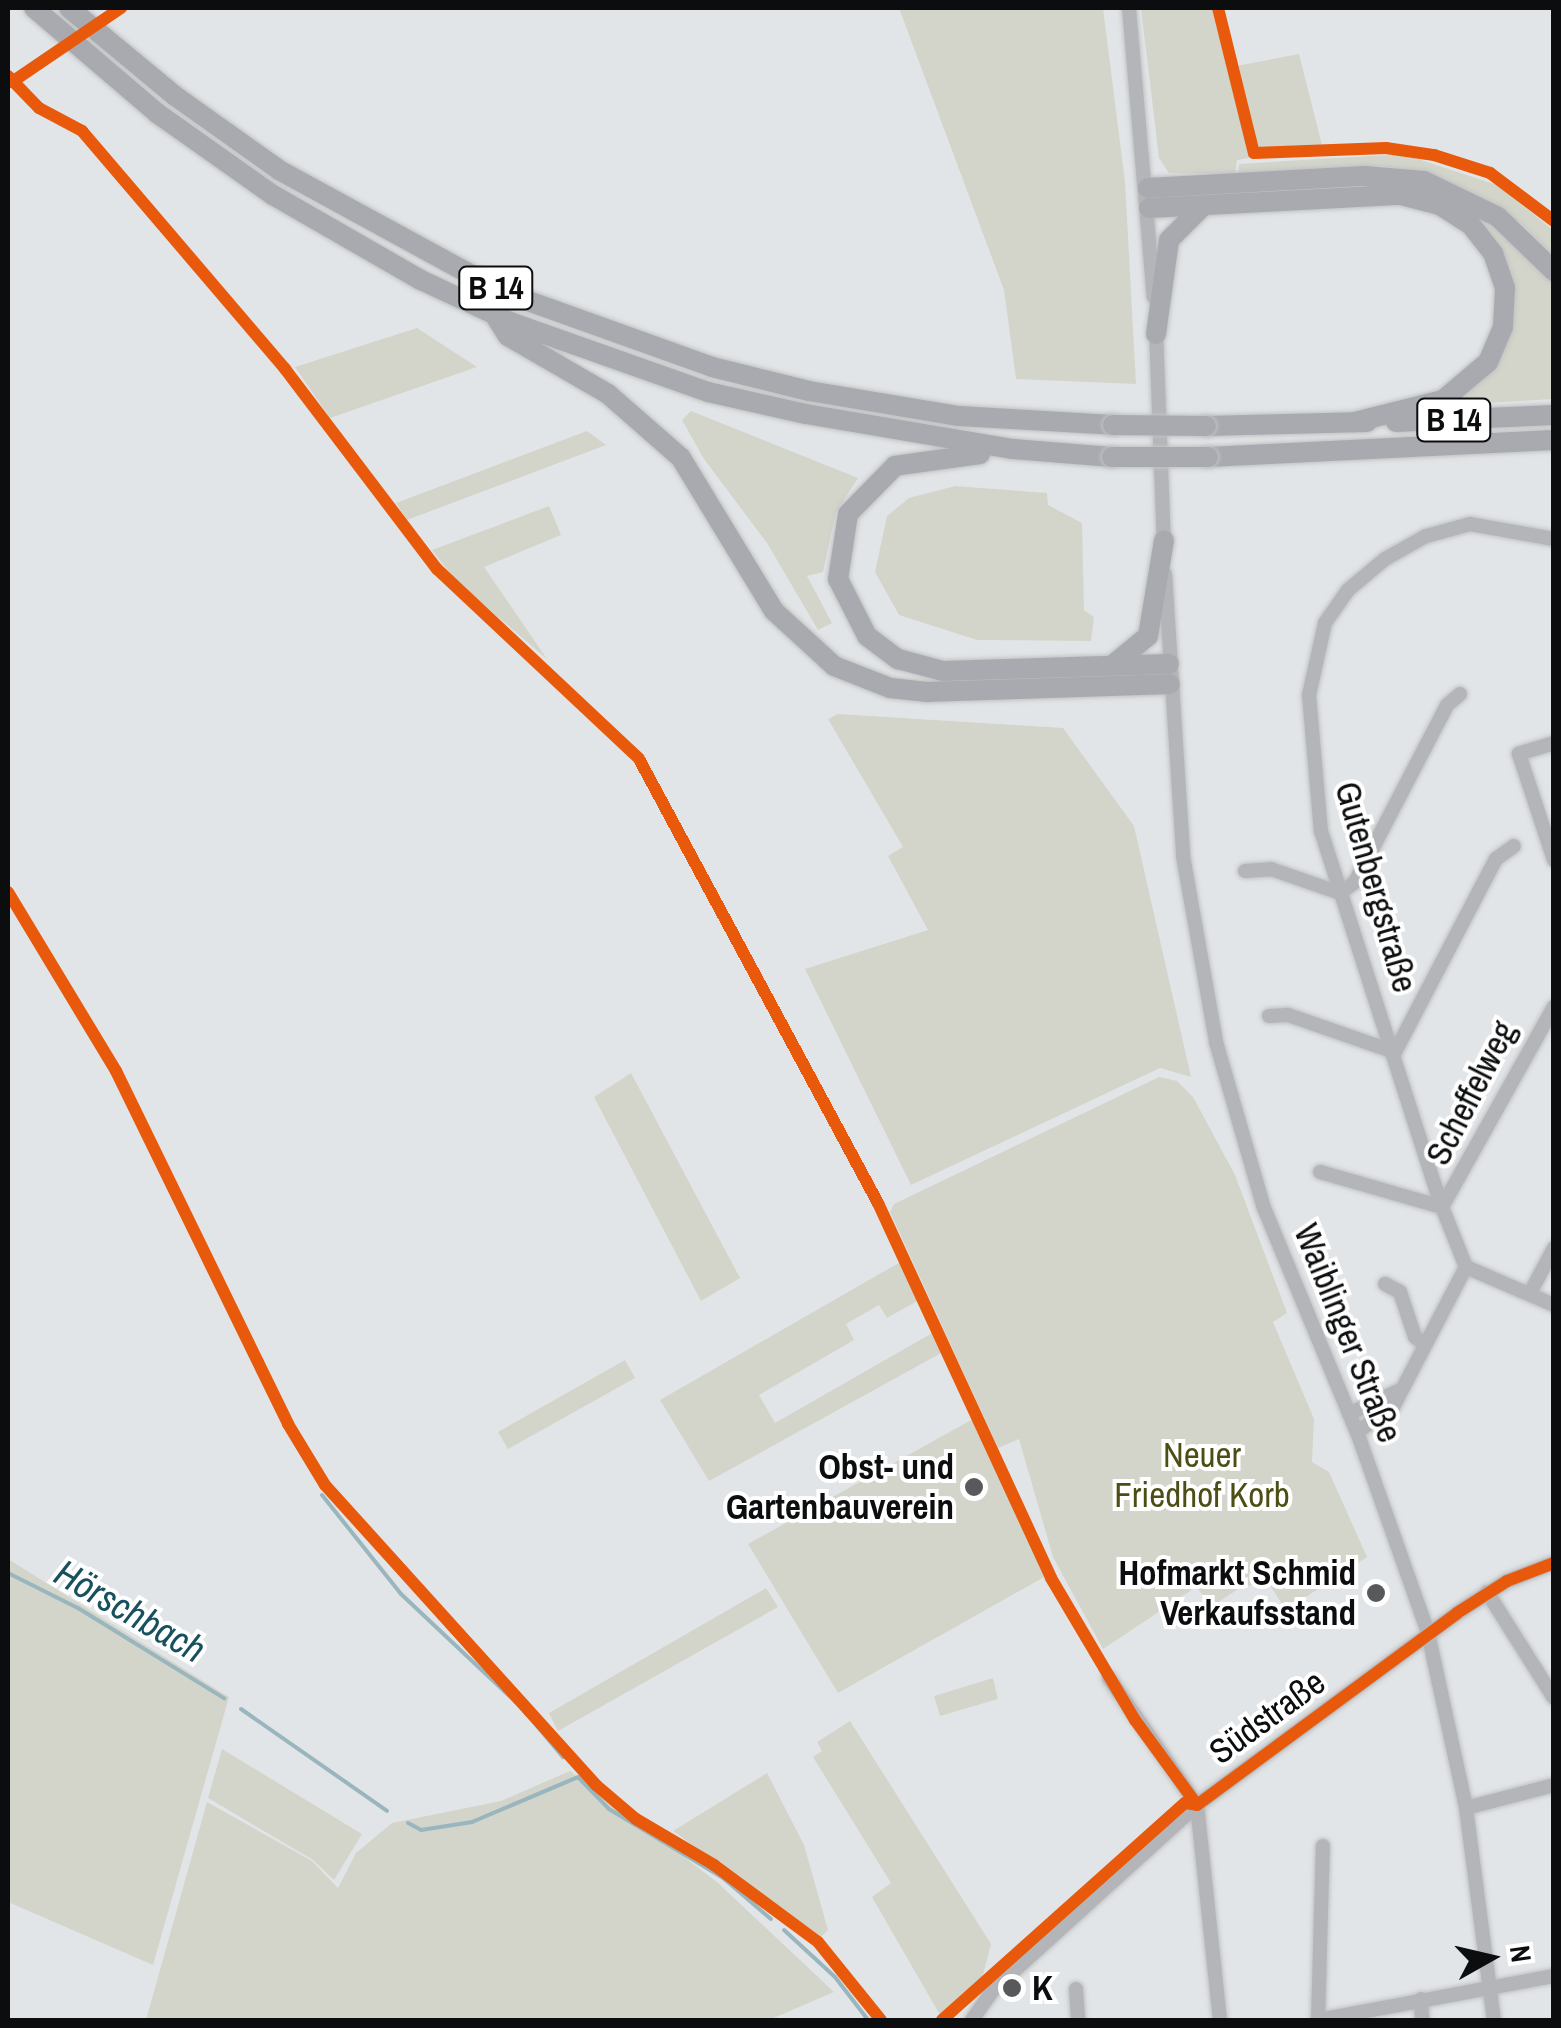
<!DOCTYPE html>
<html>
<head>
<meta charset="utf-8">
<style>
  body { margin:0 }
  #map { position:relative; width:1561px; height:2028px; overflow:hidden; background:#e2e5e7; font-family:"Archivo Narrow",sans-serif }
  div>[style] { position:absolute }
  [style*='--x'] { left:calc(var(--x)*1px); top:calc(var(--y)*1px); width:calc(var(--w)*1px); rotate:calc(var(--a)*1deg) }
  .green>* { inset:0; background:#d3d5ca }
  .stream>* { height:4px; margin:-2px; padding:0 2px; transform-origin:2px; border-radius:2px; background:#99b6be }
  .roads { filter:drop-shadow(0 0 2px #c1c2c3) drop-shadow(0 0 2px #c1c2c3) }
  .minor>* { height:14px; margin:-7px; padding:0 7px; transform-origin:7px; border-radius:7px; background:#b4b5b9 }
  .highway>* { height:20px; margin:-10px; padding:0 10px; transform-origin:10px; border-radius:10px; background:#a9aab0 }
  .bridges { filter:drop-shadow(0 0 2px #c1c2c3) drop-shadow(0 0 2px #c1c2c3) }
  .highway-bridge>* { height:20px; margin:-10px; padding:0 10px; transform-origin:10px; border-radius:10px; background:#a9aab0 }
  .cycleway>* { height:12px; margin:-6px; padding:0 6px; transform-origin:6px; border-radius:6px; background:#e8590c }
  .dots>* { width:28px; height:28px; translate:-50% -50%; box-sizing:border-box; border:5px solid #fff; border-radius:50% }
  span { translate:-50% -50%; white-space:nowrap; text-align:center; line-height:1.15; -webkit-text-stroke:8px #fff; paint-order:stroke }
  .shield-label span { padding:2px 8px; background:#fff; border:2px solid; border-radius:8px; -webkit-text-stroke-width:0 }
  .shield-label { font-size:32px; color:#0c0d0e; font-weight:700 }
  .street-label { font-size:35px; color:#0c0d0e }
  .park-label { font-size:35px; color:#4c4e15 }
  .poi-label { font-size:35px; color:#0c0d0e; font-weight:700 }
  .right { translate:-100% -50%; text-align:right }
  .left { translate:0 -50%; text-align:left }
  .water-label { font-size:38px; color:#18515e; font-style:italic }
  .frame { position:absolute; inset:0; border:10px solid #0c0d0e; pointer-events:none }
  .north { position:absolute; left:1441px; top:1908px; width:100px; height:100px; -webkit-text-stroke:8px #fff; paint-order:stroke; rotate:82deg; font-size:28px; font-weight:700; line-height:40px; text-align:center; color:#0c0d0e }
  .north::after { content:''; display:block; margin:auto; width:35px; height:45px; background:#0c0d0e; clip-path:polygon(50% 0,100% 100%,50% 72%,0 100%) }
</style>
</head>
<body>
<div id="map">
  <div class="green">
    <i style="clip-path:polygon(899px 8px,1103px 8px,1125px 182px,1136px 384px,1016px 379px,1004px 290px)"></i>
    <i style="clip-path:polygon(1141px 8px,1218px 8px,1231px 67px,1299px 54px,1322px 145px,1237px 160px,1235px 174px,1169px 173px,1159px 158px)"></i>
    <i style="clip-path:polygon(1403px 154px,1497px 185px,1553px 230px,1553px 256px,1521px 223px,1428px 172px,1380px 166px,1238px 176px,1239px 164px)"></i>
    <i style="clip-path:polygon(1404px 182px,1480px 211px,1553px 279px,1553px 399px,1452px 405px,1491px 367px,1512px 313px,1502px 255px,1457px 207px,1394px 188px,1170px 196px)"></i>
    <i style="clip-path:polygon(417px 328px,477px 367px,330px 418px,295px 367px)"></i>
    <i style="clip-path:polygon(691px 411px,858px 478px,836px 512px,823px 572px,807px 576px,832px 623px,818px 630px,767px 543px,704px 459px,682px 420px)"></i>
    <i style="clip-path:polygon(587px 431px,606px 445px,407px 520px,396px 503px)"></i>
    <i style="clip-path:polygon(955px 486px,1047px 493px,1048px 505px,1082px 523px,1084px 610px,1094px 617px,1091px 641px,977px 640px,899px 615px,875px 572px,887px 516px,909px 498px)"></i>
    <i style="clip-path:polygon(549px 506px,561px 535px,484px 567px,547px 659px,456px 581px,432px 550px)"></i>
    <i style="clip-path:polygon(838px 714px,1063px 728px,1134px 826px,1191px 1077px,1160px 1068px,911px 1185px,805px 969px,928px 930px,888px 856px,903px 847px,828px 719px)"></i>
    <i style="clip-path:polygon(631px 1073px,740px 1278px,701px 1301px,594px 1097px)"></i>
    <i style="clip-path:polygon(1159px 1077px,1177px 1081px,1193px 1097px,1235px 1175px,1287px 1313px,1273px 1322px,1314px 1419px,1312px 1462px,1329px 1472px,1367px 1557px,1286px 1610px,1269px 1584px,1243px 1586px,1212px 1606px,1196px 1587px,1103px 1649px,1053px 1557px,1019px 1439px,998px 1448px,890px 1212px,894px 1204px)"></i>
    <i style="clip-path:polygon(902px 1261px,919px 1300px,887px 1318px,879px 1305px,846px 1324px,854px 1340px,759px 1395px,775px 1423px,934px 1332px,943px 1352px,709px 1481px,660px 1400px)"></i>
    <i style="clip-path:polygon(625px 1360px,635px 1378px,508px 1449px,498px 1432px)"></i>
    <i style="clip-path:polygon(973px 1419px,1046px 1576px,838px 1693px,748px 1544px)"></i>
    <i style="clip-path:polygon(8px 1559px,229px 1697px,153px 1965px,8px 1902px)"></i>
    <i style="clip-path:polygon(766px 1588px,778px 1607px,558px 1731px,549px 1713px)"></i>
    <i style="clip-path:polygon(993px 1678px,998px 1699px,940px 1716px,934px 1696px)"></i>
    <i style="clip-path:polygon(850px 1721px,991px 1944px,981px 1983px,948px 2015px,940px 2015px,872px 1897px,891px 1883px,813px 1757px,822px 1751px,817px 1742px)"></i>
    <i style="clip-path:polygon(222px 1749px,362px 1834px,334px 1880px,313px 1860px,208px 1798px)"></i>
    <i style="clip-path:polygon(570px 1771px,717px 1882px,834px 1992px,769px 2020px,146px 2020px,207px 1802px,312px 1861px,338px 1888px,356px 1853px,392px 1823px,501px 1801px)"></i>
    <i style="clip-path:polygon(767px 1773px,804px 1845px,828px 1930px,821px 1937px,673px 1831px)"></i>
  </div>
  <div class="stream">
    <i style="--x:322;--y:1495;--w:127;--a:51.4"></i>
    <i style="--x:401;--y:1594;--w:166;--a:43.3"></i>
    <i style="--x:522;--y:1708;--w:64;--a:50.1"></i>
    <i style="--x:8;--y:1573;--w:78;--a:26.6"></i>
    <i style="--x:78;--y:1608;--w:172;--a:31.7"></i>
    <i style="--x:241;--y:1709;--w:178;--a:34.9"></i>
    <i style="--x:579;--y:1778;--w:43;--a:45.9"></i>
    <i style="--x:609;--y:1809;--w:133;--a:31.2"></i>
    <i style="--x:723;--y:1878;--w:63;--a:40.5"></i>
    <i style="--x:408;--y:1823;--w:15;--a:28"></i>
    <i style="--x:421;--y:1830;--w:52;--a:-8.9"></i>
    <i style="--x:472;--y:1822;--w:115;--a:-23"></i>
    <i style="--x:784;--y:1930;--w:69;--a:42.7"></i>
    <i style="--x:835;--y:1977;--w:54;--a:52.5"></i>
  </div>
  <div class="roads">
    <div class="minor">
      <i style="--x:1129;--y:8;--w:290;--a:85.1"></i>
      <i style="--x:1156;--y:329;--w:218;--a:87.9"></i>
      <i style="--x:1554;--y:539;--w:85;--a:-169.9"></i>
      <i style="--x:1470;--y:524;--w:46;--a:164.7"></i>
      <i style="--x:1426;--y:536;--w:47;--a:150.7"></i>
      <i style="--x:1385;--y:559;--w:48;--a:140"></i>
      <i style="--x:1348;--y:590;--w:40;--a:124.9"></i>
      <i style="--x:1325;--y:623;--w:74;--a:102.5"></i>
      <i style="--x:1309;--y:695;--w:137;--a:85"></i>
      <i style="--x:1321;--y:831;--w:395;--a:72.2"></i>
      <i style="--x:1442;--y:1207;--w:65;--a:68.2"></i>
      <i style="--x:1466;--y:1267;--w:96;--a:23.4"></i>
      <i style="--x:1165;--y:574;--w:283;--a:86.3"></i>
      <i style="--x:1183;--y:856;--w:189;--a:79.9"></i>
      <i style="--x:1216;--y:1042;--w:173;--a:73.9"></i>
      <i style="--x:1264;--y:1208;--w:243;--a:67.5"></i>
      <i style="--x:1357;--y:1432;--w:213;--a:70.5"></i>
      <i style="--x:1428;--y:1633;--w:179;--a:77.7"></i>
      <i style="--x:1466;--y:1808;--w:214;--a:82.5"></i>
      <i style="--x:1554;--y:743;--w:37;--a:163"></i>
      <i style="--x:1519;--y:754;--w:112;--a:71.7"></i>
      <i style="--x:1245;--y:871;--w:26;--a:-4"></i>
      <i style="--x:1271;--y:869;--w:73;--a:19.2"></i>
      <i style="--x:1340;--y:893;--w:19;--a:-36"></i>
      <i style="--x:1355;--y:882;--w:199;--a:-62.5"></i>
      <i style="--x:1447;--y:705;--w:17;--a:-40"></i>
      <i style="--x:1269;--y:1016;--w:19;--a:-3"></i>
      <i style="--x:1288;--y:1015;--w:113;--a:19.1"></i>
      <i style="--x:1395;--y:1052;--w:218;--a:-62.4"></i>
      <i style="--x:1496;--y:859;--w:22;--a:-36"></i>
      <i style="--x:1320;--y:1172;--w:127;--a:16"></i>
      <i style="--x:1442;--y:1207;--w:229;--a:-60.8"></i>
      <i style="--x:1385;--y:1284;--w:17;--a:28"></i>
      <i style="--x:1400;--y:1292;--w:47;--a:71.6"></i>
      <i style="--x:1415;--y:1337;--w:11;--a:38"></i>
      <i style="--x:1530;--y:1293;--w:51;--a:-61.9"></i>
      <i style="--x:1349;--y:1414;--w:54;--a:-25.1"></i>
      <i style="--x:1357;--y:1432;--w:44;--a:-34.8"></i>
      <i style="--x:1393;--y:1407;--w:158;--a:-62.5"></i>
      <i style="--x:1487;--y:1592;--w:125;--a:57.7"></i>
      <i style="--x:1109;--y:1678;--w:155;--a:55.3"></i>
      <i style="--x:1197;--y:1805;--w:216;--a:83.9"></i>
      <i style="--x:1466;--y:1808;--w:91;--a:-14.6"></i>
      <i style="--x:1076;--y:1989;--w:31;--a:86"></i>
      <i style="--x:1421;--y:1999;--w:21;--a:87"></i>
      <i style="--x:972;--y:2020;--w:38;--a:-55"></i>
      <i style="--x:994;--y:1989;--w:274;--a:-42.2"></i>
      <i style="--x:1197;--y:1805;--w:323;--a:-36.4"></i>
      <i style="--x:1457;--y:1613;--w:59;--a:-32.6"></i>
      <i style="--x:1507;--y:1581;--w:50;--a:-21"></i>
      <i style="--x:1318;--y:2020;--w:240;--a:-10.6"></i>
      <i style="--x:1318;--y:2020;--w:174;--a:-88.4"></i>
    </div>
    <div class="highway">
      <i style="--x:34;--y:8;--w:162;--a:40.5"></i>
      <i style="--x:157;--y:113;--w:142;--a:35.3"></i>
      <i style="--x:273;--y:195;--w:171;--a:29.9"></i>
      <i style="--x:421;--y:280;--w:102;--a:25.1"></i>
      <i style="--x:513;--y:323;--w:207;--a:19.5"></i>
      <i style="--x:708;--y:392;--w:100;--a:12.7"></i>
      <i style="--x:806;--y:414;--w:210;--a:9.6"></i>
      <i style="--x:1013;--y:449;--w:99;--a:4.6"></i>
      <i style="--x:69;--y:8;--w:138;--a:39.7"></i>
      <i style="--x:175;--y:96;--w:128;--a:35.4"></i>
      <i style="--x:279;--y:170;--w:255;--a:28.6"></i>
      <i style="--x:503;--y:292;--w:222;--a:19.7"></i>
      <i style="--x:712;--y:367;--w:100;--a:13.9"></i>
      <i style="--x:809;--y:391;--w:152;--a:9.5"></i>
      <i style="--x:959;--y:416;--w:154;--a:3.3"></i>
      <i style="--x:1148;--y:188;--w:217;--a:-3.2"></i>
      <i style="--x:1365;--y:176;--w:59;--a:4.8"></i>
      <i style="--x:1424;--y:181;--w:82;--a:25.9"></i>
      <i style="--x:1498;--y:217;--w:78;--a:44"></i>
      <i style="--x:1149;--y:208;--w:252;--a:-3"></i>
      <i style="--x:1401;--y:195;--w:40;--a:14.4"></i>
      <i style="--x:1440;--y:205;--w:37;--a:33"></i>
      <i style="--x:1471;--y:225;--w:36;--a:52"></i>
      <i style="--x:1493;--y:253;--w:37;--a:71"></i>
      <i style="--x:1505;--y:288;--w:39;--a:93"></i>
      <i style="--x:1503;--y:327;--w:38;--a:113"></i>
      <i style="--x:1488;--y:362;--w:59;--a:139.8"></i>
      <i style="--x:1443;--y:400;--w:91;--a:166"></i>
      <i style="--x:494;--y:314;--w:26;--a:58"></i>
      <i style="--x:508;--y:336;--w:116;--a:30.1"></i>
      <i style="--x:608;--y:394;--w:97;--a:41.2"></i>
      <i style="--x:681;--y:458;--w:179;--a:58.7"></i>
      <i style="--x:774;--y:611;--w:81;--a:42.5"></i>
      <i style="--x:834;--y:666;--w:60;--a:21.4"></i>
      <i style="--x:890;--y:688;--w:38;--a:6"></i>
      <i style="--x:928;--y:692;--w:242;--a:-1.9"></i>
      <i style="--x:1156;--y:334;--w:95;--a:-82.1"></i>
      <i style="--x:1169;--y:240;--w:47;--a:-45"></i>
      <i style="--x:1396;--y:422;--w:158;--a:-2.5"></i>
      <i style="--x:1206;--y:426;--w:161;--a:-1.4"></i>
      <i style="--x:980;--y:454;--w:86;--a:172"></i>
      <i style="--x:895;--y:466;--w:67;--a:134.4"></i>
      <i style="--x:848;--y:514;--w:66;--a:98.7"></i>
      <i style="--x:838;--y:579;--w:64;--a:63"></i>
      <i style="--x:867;--y:636;--w:39;--a:37"></i>
      <i style="--x:898;--y:659;--w:47;--a:14.9"></i>
      <i style="--x:943;--y:671;--w:226;--a:-1.8"></i>
      <i style="--x:1208;--y:457;--w:346;--a:-2.8"></i>
      <i style="--x:1114;--y:664;--w:44;--a:-39.5"></i>
      <i style="--x:1148;--y:636;--w:97;--a:-80.5"></i>
    </div>
  </div>
  <div class="bridges">
    <div class="highway-bridge">
      <i style="--x:1113;--y:425;--w:93;--a:0.6"></i>
      <i style="--x:1112;--y:457;--w:96;--a:0"></i>
    </div>
  </div>
  <div class="cycleway">
    <i style="--x:1218;--y:8;--w:149;--a:76.1"></i>
    <i style="--x:1254;--y:153;--w:132;--a:-2.2"></i>
    <i style="--x:1386;--y:148;--w:49;--a:8.3"></i>
    <i style="--x:1434;--y:155;--w:59;--a:17.8"></i>
    <i style="--x:1490;--y:173;--w:80;--a:36.9"></i>
    <i style="--x:8;--y:76;--w:45;--a:45.9"></i>
    <i style="--x:39;--y:108;--w:49;--a:28.1"></i>
    <i style="--x:82;--y:131;--w:313;--a:49.5"></i>
    <i style="--x:285;--y:369;--w:251;--a:52.8"></i>
    <i style="--x:437;--y:569;--w:277;--a:43.2"></i>
    <i style="--x:639;--y:759;--w:504;--a:61.71"></i>
    <i style="--x:878;--y:1203;--w:413;--a:65.2"></i>
    <i style="--x:1051;--y:1578;--w:165;--a:59.4"></i>
    <i style="--x:1135;--y:1720;--w:105;--a:53.9"></i>
    <i style="--x:12;--y:82;--w:132;--a:-34.2"></i>
    <i style="--x:8;--y:892;--w:209;--a:58.9"></i>
    <i style="--x:116;--y:1071;--w:393;--a:64"></i>
    <i style="--x:288;--y:1424;--w:71;--a:58.8"></i>
    <i style="--x:325;--y:1485;--w:404;--a:47.9"></i>
    <i style="--x:596;--y:1785;--w:52;--a:40.4"></i>
    <i style="--x:636;--y:1819;--w:91;--a:30.5"></i>
    <i style="--x:714;--y:1865;--w:129;--a:36.5"></i>
    <i style="--x:818;--y:1942;--w:100;--a:51.1"></i>
    <i style="--x:1197;--y:1805;--w:323;--a:-36.4"></i>
    <i style="--x:1457;--y:1613;--w:59;--a:-32.6"></i>
    <i style="--x:1507;--y:1581;--w:50;--a:-21"></i>
    <i style="--x:942;--y:2020;--w:326;--a:-41.8"></i>
    <i style="--x:1185;--y:1803;--w:12;--a:9"></i>
  </div>
  <div class="dots">
    <i style="left:974px;top:1487px;background:#57595a"></i>
    <i style="left:1376px;top:1593px;background:#57595a"></i>
    <i style="left:1012px;top:1988px;background:#57595a"></i>
  </div>
  <div class="shield-label">
    <span style="left:496px;top:288px">B 14</span>
    <span style="left:1454px;top:420px">B 14</span>
  </div>
  <div class="street-label">
    <span style="left:1376px;top:887px;rotate:74deg">Gutenbergstraße</span>
    <span style="left:1471px;top:1093px;rotate:-63deg">Scheffelweg</span>
    <span style="left:1348px;top:1333px;rotate:68deg">Waiblinger Straße</span>
    <span style="left:1267px;top:1717px;rotate:-36deg">Südstraße</span>
  </div>
  <div class="park-label">
    <span style="left:1202px;top:1475px">Neuer<br>Friedhof Korb</span>
  </div>
  <div class="poi-label">
    <span class="right" style="left:954px;top:1487px">Obst- und<br>Gartenbauverein</span>
    <span class="right" style="left:1356px;top:1593px">Hofmarkt Schmid<br>Verkaufsstand</span>
    <span class="left" style="left:1032px;top:1988px">K</span>
  </div>
  <div class="water-label">
    <span style="left:130px;top:1611px;rotate:30deg">Hörschbach</span>
  </div>
  <div class="frame"></div>
  <div class="north">N</div>
</div>
</body>
</html>
